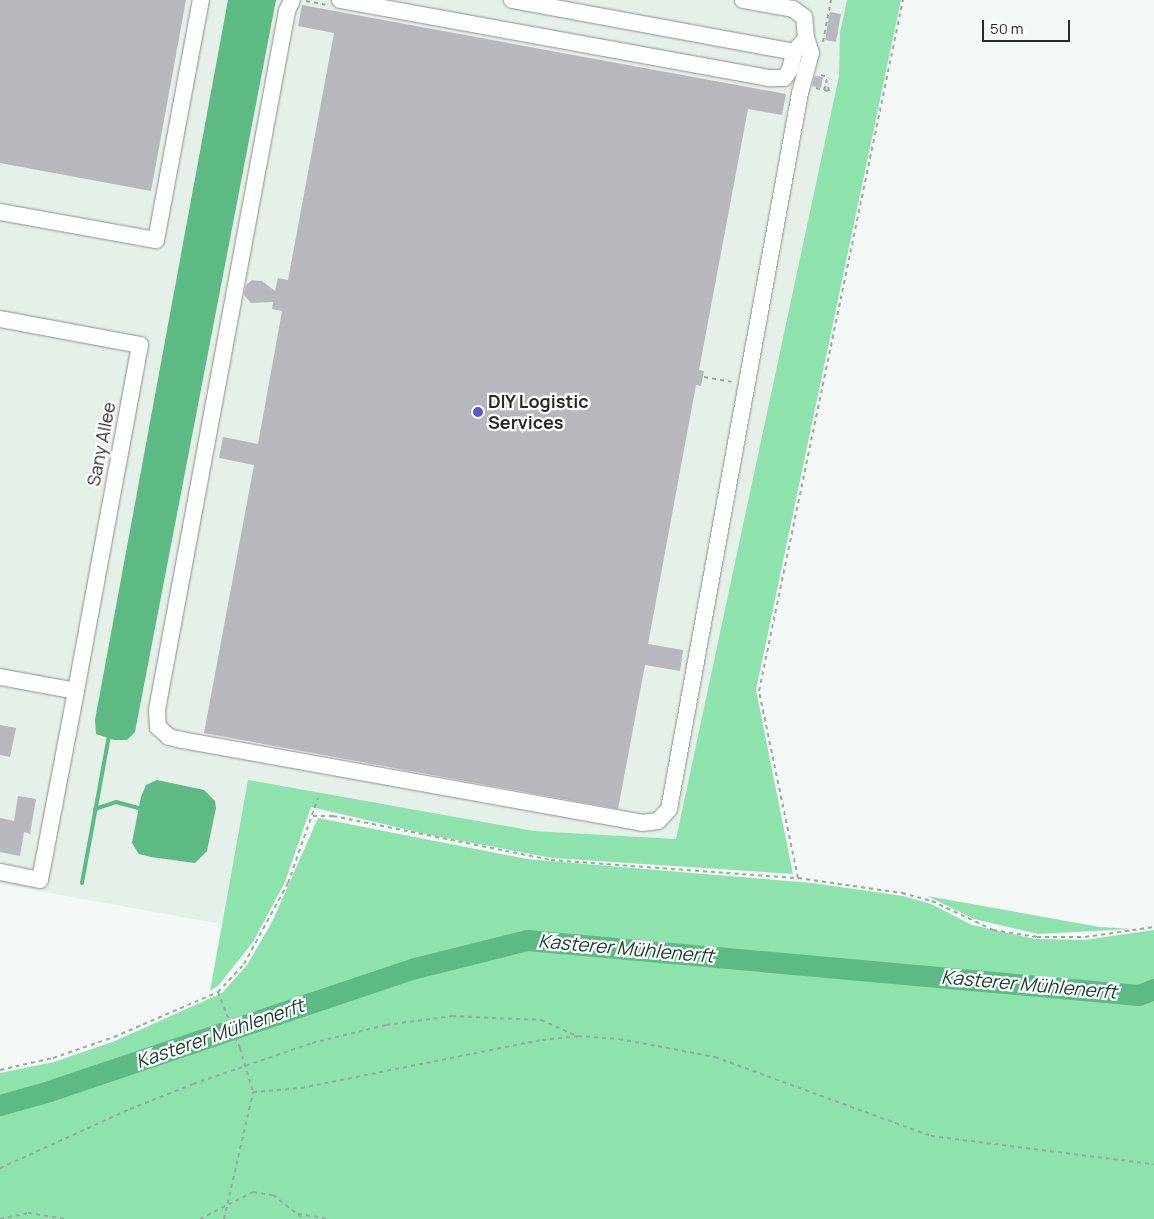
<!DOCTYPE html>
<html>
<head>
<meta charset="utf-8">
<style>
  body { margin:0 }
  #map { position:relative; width:1154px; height:1219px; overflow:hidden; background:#f4f9f6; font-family:Manrope,sans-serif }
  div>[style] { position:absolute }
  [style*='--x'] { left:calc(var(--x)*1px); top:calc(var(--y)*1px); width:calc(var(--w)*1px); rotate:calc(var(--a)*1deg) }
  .built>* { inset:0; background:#e4f0e8 }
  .green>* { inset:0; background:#8ee2ae }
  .water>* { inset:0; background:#5eba85 }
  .stream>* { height:4px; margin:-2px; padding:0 2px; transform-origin:2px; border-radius:2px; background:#5eba85 }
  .river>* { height:21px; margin:-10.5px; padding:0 10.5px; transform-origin:10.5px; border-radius:10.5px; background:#5eba85 }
  .building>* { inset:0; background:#b7b8bd }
  .path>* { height:2px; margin-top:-1px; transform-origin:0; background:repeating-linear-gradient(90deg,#a1a5a2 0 4px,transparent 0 8px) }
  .roads { filter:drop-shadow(0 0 1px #8a8f8c) drop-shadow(0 0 1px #8a8f8c) }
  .minor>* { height:16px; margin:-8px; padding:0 8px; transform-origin:8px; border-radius:8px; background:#fff }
  .dots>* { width:14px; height:14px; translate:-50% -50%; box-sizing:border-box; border:2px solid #fff; border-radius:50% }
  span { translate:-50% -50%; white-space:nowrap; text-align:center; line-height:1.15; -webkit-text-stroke:4.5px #fff; paint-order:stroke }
  .poi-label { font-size:18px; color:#292b2a; font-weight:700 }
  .left { translate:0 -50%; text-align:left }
  .street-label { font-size:18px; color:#292b2a }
  .water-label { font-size:19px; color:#19402a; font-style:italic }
  .scale { position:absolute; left:982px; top:20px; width:88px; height:22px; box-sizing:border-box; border:2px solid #292b2a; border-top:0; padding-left:6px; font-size:15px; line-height:18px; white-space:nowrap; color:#292b2a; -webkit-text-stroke:4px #fff; paint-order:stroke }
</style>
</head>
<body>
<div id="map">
  <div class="built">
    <i style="clip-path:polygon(0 0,851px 0,842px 73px,676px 839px,534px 831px,248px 781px,221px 924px,0 884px)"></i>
  </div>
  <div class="green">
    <i style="clip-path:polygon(847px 0,901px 0,756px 690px,793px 874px,552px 858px,430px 835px,311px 807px,285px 882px,253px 942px,219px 985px,210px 991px,248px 780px,534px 831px,676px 839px,839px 76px,840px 33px)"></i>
    <i style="clip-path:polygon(318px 818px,527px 859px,812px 883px,903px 896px,931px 904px,972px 925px,1035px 939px,1084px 940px,1154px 930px,1154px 987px,1138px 993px,526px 938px,415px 965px,222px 1024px,48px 1090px,0 1103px,0 1073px,54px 1062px,115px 1041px,222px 993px,247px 965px,272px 922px)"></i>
    <i style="clip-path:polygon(927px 896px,1100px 927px,1132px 929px,1038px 934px,974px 919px)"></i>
    <i style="clip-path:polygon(527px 945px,1139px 997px,1154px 991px,1154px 1219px,0 1219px,0 1107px,416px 972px)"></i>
  </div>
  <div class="water">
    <i style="clip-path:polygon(228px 0,276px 0,135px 732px,127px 740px,114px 740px,96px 734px,95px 720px)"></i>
    <i style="clip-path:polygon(157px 780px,204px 790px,215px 801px,216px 808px,207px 851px,195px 863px,151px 857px,139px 854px,132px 843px,141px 797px,146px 785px)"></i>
  </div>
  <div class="stream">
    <i style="--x:95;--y:809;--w:22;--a:-18"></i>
    <i style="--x:116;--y:802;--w:28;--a:15"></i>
    <i style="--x:82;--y:883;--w:149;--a:-79.6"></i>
  </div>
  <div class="river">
    <i style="--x:0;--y:1105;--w:51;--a:-15.9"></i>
    <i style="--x:49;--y:1091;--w:386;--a:-18.6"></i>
    <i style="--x:415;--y:968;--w:115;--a:-14"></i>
    <i style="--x:527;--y:940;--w:614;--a:5.14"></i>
    <i style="--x:1139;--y:995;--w:16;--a:-22"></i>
  </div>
  <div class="building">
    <i style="clip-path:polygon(0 0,186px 0,151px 191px,0 163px)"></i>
    <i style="clip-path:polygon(302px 5px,786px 94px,782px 115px,748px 109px,699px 370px,704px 371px,701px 386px,696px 385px,648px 644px,683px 650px,680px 671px,645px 665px,618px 809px,204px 733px,254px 465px,219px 458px,223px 437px,258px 444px,282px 311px,272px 309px,273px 302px,251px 303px,244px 295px,246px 285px,252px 280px,262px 281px,275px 291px,278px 278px,288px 280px,334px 33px,298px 26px)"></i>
    <i style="clip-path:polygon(830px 12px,841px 14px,836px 42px,825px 40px)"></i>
    <i style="clip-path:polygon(815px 76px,823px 77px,821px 88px,812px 86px)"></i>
    <i style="clip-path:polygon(0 725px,16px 728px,10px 757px,0 755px)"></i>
    <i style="clip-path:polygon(18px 796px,36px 799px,30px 834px,24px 832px,20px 856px,0 852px,0 818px,14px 821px)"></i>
  </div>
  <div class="path">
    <i style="--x:306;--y:1;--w:20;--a:11"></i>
    <i style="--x:823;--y:42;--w:43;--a:-79.2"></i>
    <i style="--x:816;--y:88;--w:13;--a:13"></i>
    <i style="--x:829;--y:91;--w:16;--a:-105"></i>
    <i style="--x:825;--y:76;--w:6;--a:-171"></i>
    <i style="--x:824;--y:90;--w:9;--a:-72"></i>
    <i style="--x:704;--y:377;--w:28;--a:10"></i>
    <i style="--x:313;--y:816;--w:20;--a:0"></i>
    <i style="--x:333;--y:816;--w:222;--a:11.4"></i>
    <i style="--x:551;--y:860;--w:248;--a:4.2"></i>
    <i style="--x:798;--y:878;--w:105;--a:8.2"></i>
    <i style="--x:902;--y:893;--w:31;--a:15"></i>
    <i style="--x:932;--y:901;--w:68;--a:25.4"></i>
    <i style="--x:993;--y:930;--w:45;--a:9"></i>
    <i style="--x:1037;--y:937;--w:48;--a:0"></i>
    <i style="--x:1085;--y:937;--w:70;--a:-8.2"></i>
    <i style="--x:798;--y:878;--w:191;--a:-101.8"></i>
    <i style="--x:759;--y:691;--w:706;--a:-78.23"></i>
    <i style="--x:218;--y:992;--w:60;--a:68.6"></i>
    <i style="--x:240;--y:1048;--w:46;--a:73.5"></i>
    <i style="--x:253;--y:1092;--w:48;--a:-4.8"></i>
    <i style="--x:301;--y:1088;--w:246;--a:-11.3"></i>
    <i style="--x:542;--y:1040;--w:36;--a:-6"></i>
    <i style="--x:578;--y:1036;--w:41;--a:4.2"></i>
    <i style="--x:619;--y:1039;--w:98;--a:10.6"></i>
    <i style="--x:715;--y:1057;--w:230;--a:20.1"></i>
    <i style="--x:931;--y:1136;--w:225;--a:7.2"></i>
    <i style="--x:0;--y:1070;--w:54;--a:-12.8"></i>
    <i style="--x:53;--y:1058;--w:65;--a:-19"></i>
    <i style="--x:114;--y:1037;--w:113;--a:-23.4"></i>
    <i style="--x:218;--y:992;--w:38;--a:-47"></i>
    <i style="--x:244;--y:964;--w:92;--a:-61.5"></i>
    <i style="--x:288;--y:883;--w:90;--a:-70.6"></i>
    <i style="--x:0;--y:1168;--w:143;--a:-24.4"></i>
    <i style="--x:130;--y:1109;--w:68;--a:-21.6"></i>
    <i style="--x:193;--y:1084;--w:126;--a:-19"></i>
    <i style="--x:312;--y:1043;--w:76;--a:-13.7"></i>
    <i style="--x:386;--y:1025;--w:67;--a:-7.8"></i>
    <i style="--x:452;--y:1016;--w:89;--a:2.6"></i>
    <i style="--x:541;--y:1020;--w:39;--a:24"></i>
    <i style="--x:298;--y:1214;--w:32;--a:9"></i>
    <i style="--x:0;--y:1219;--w:29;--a:-12"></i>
    <i style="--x:28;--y:1213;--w:37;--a:9"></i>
    <i style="--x:200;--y:1219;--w:59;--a:-27"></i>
    <i style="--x:253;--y:1192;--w:20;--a:9"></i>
    <i style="--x:273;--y:1195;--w:39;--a:38"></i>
    <i style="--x:224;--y:1219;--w:130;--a:-77.1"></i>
  </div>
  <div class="roads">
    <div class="minor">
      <i style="--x:292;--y:0;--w:12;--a:114"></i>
      <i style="--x:287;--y:11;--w:711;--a:100.54"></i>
      <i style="--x:157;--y:710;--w:17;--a:87"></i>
      <i style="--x:158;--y:727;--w:15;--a:42"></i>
      <i style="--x:169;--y:737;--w:13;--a:13"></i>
      <i style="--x:182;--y:740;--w:467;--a:10.2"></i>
      <i style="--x:642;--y:823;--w:16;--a:-7"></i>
      <i style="--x:658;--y:821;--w:16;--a:-47"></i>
      <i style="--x:669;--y:809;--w:728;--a:-79.63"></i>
      <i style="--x:800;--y:93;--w:41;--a:-74.6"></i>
      <i style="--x:811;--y:53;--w:16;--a:-108"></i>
      <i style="--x:340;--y:0;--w:438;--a:10.3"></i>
      <i style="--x:771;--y:78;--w:13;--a:0"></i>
      <i style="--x:784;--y:78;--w:10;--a:-53"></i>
      <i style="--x:790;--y:70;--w:18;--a:-77"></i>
      <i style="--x:794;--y:52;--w:18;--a:-49"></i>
      <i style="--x:806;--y:38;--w:21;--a:-95"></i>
      <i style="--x:804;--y:17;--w:14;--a:-144"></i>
      <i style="--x:793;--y:9;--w:51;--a:-169.8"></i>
      <i style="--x:512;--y:0;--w:287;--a:10.4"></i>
      <i style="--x:0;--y:212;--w:158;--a:10.2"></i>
      <i style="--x:156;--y:240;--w:244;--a:-79.4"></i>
      <i style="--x:0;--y:319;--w:142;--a:10.5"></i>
      <i style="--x:140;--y:345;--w:352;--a:100.5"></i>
      <i style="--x:0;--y:677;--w:77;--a:10.4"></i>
      <i style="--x:76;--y:691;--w:192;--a:100.8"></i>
      <i style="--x:40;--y:880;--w:41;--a:-168.7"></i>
    </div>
  </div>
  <div class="dots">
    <i style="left:478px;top:412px;background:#5658cf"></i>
  </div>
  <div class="poi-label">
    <span class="left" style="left:488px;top:412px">DIY Logistic<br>Services</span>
  </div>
  <div class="street-label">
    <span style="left:101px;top:444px;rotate:-79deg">Sany Allee</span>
  </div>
  <div class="water-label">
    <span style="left:626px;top:949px;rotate:5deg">Kasterer Mühlenerft</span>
    <span style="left:1029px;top:985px;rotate:5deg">Kasterer Mühlenerft</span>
    <span style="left:220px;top:1034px;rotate:-19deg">Kasterer Mühlenerft</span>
  </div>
  <div class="scale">50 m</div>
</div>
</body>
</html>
